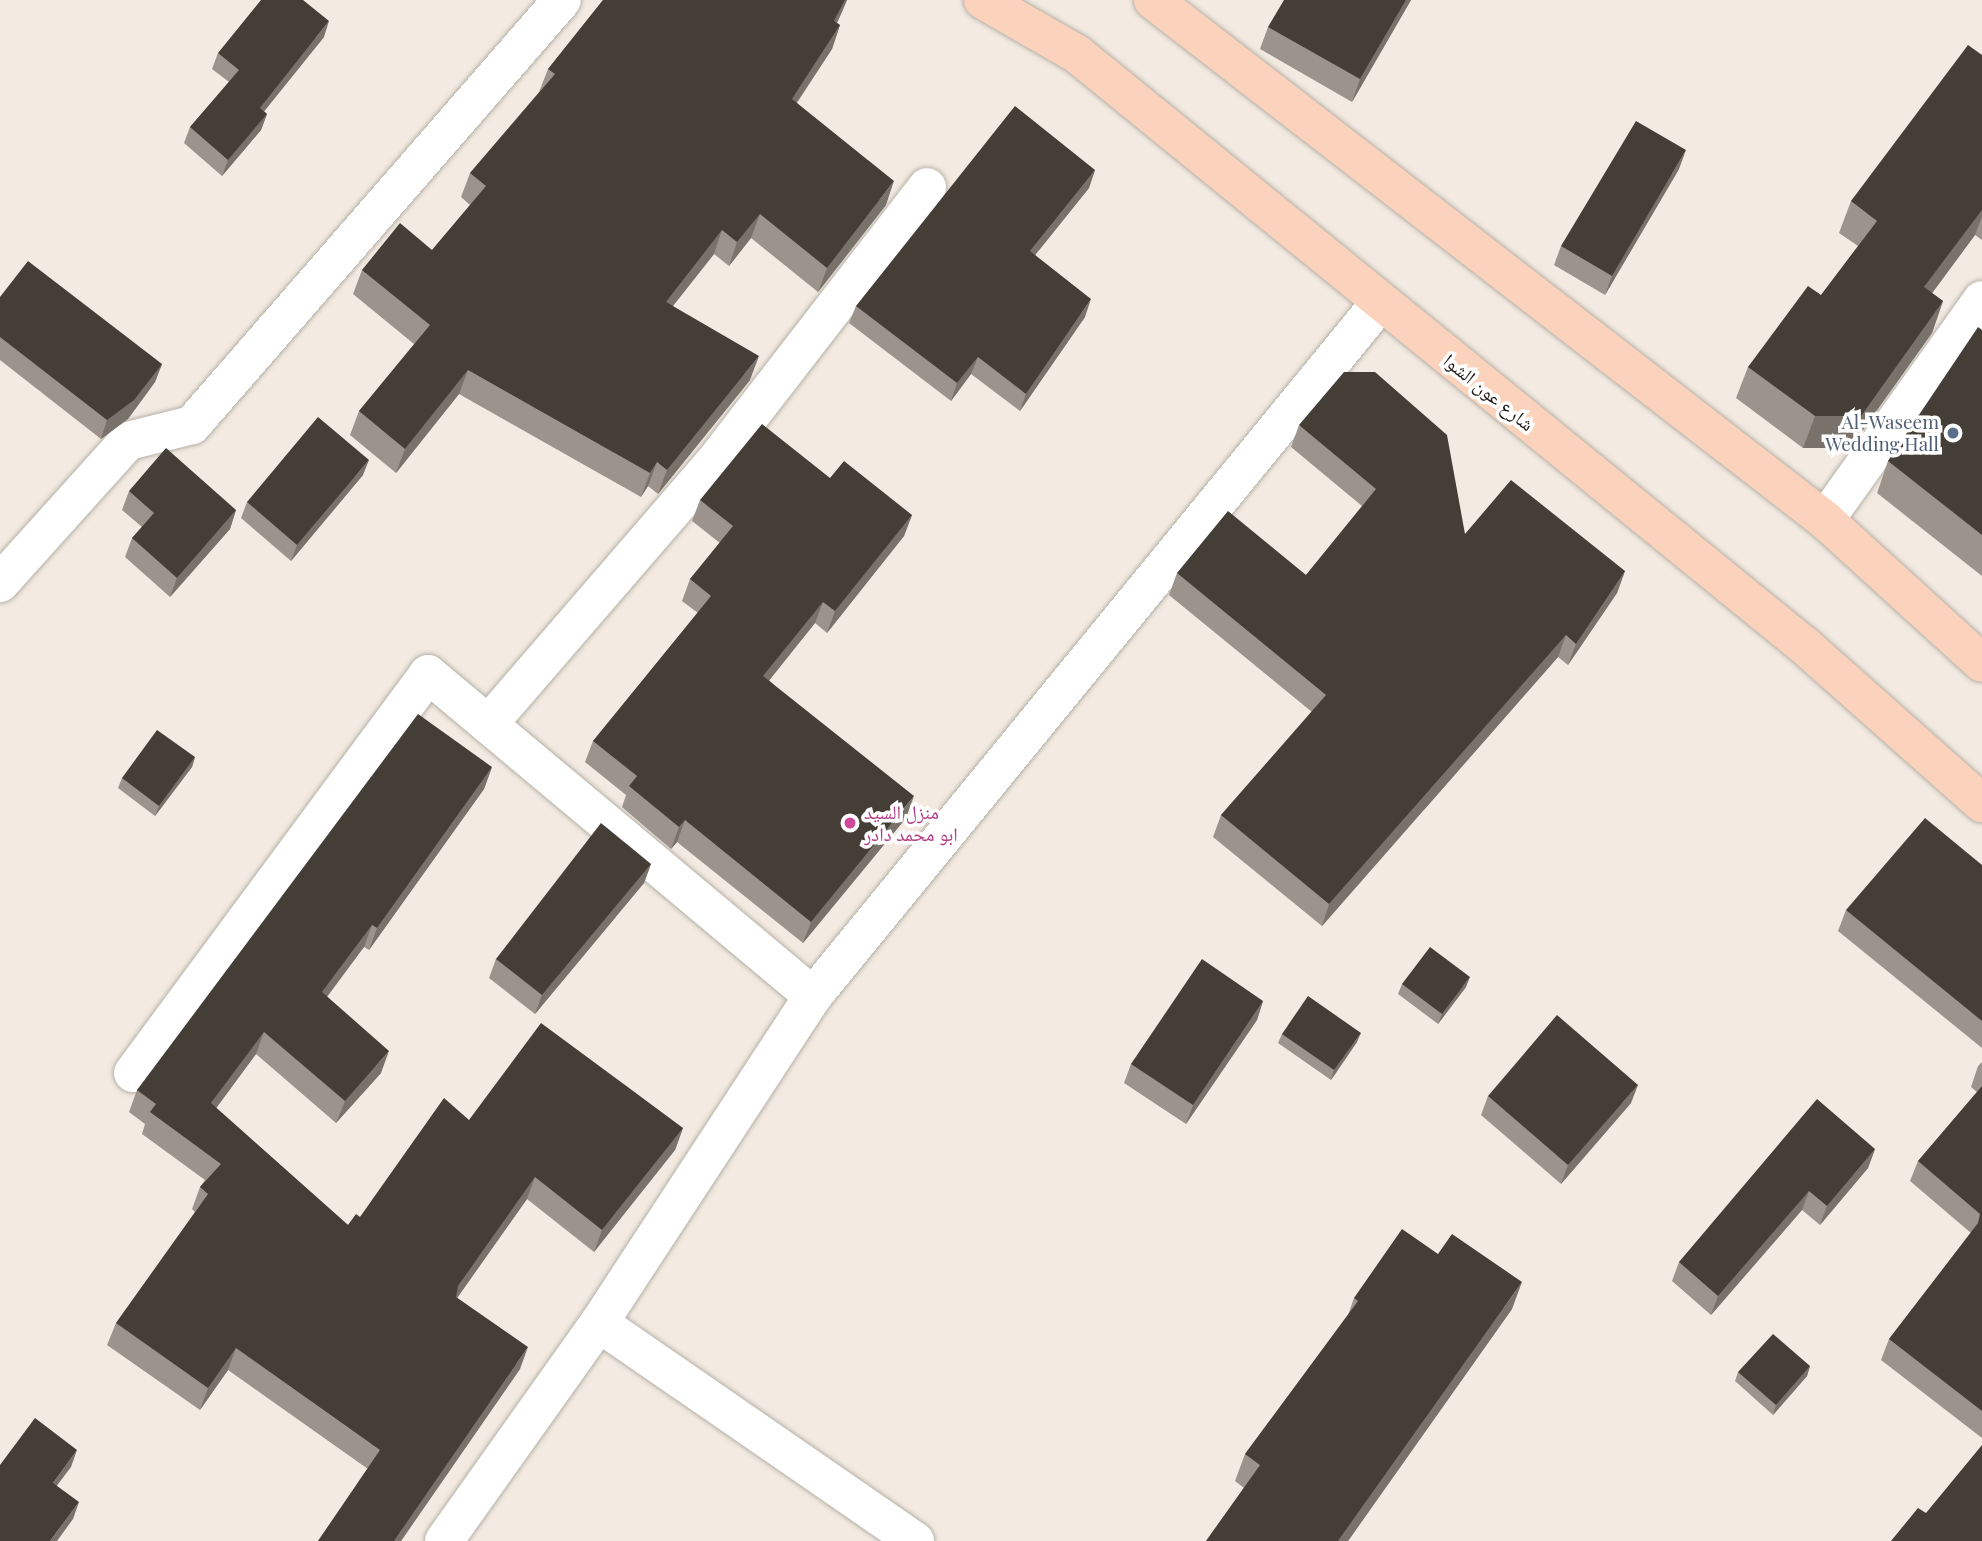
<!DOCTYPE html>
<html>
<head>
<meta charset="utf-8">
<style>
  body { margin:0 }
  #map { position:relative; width:1982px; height:1541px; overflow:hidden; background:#f3ebe2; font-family:"Playfair Display","Noto Naskh Arabic",serif }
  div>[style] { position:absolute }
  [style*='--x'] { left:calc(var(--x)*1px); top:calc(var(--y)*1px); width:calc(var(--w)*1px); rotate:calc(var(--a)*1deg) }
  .roads { filter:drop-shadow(0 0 2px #b7b0a7) drop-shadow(0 0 2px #b7b0a7) }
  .minor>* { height:38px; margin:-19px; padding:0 19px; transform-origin:19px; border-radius:19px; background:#fff }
  .major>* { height:38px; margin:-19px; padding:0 19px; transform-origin:19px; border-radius:19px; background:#fbd2bc }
  .wall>* { inset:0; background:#9c948c }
  .shaded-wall>* { inset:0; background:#78726a }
  .building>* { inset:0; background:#443e37 }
  .dots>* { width:19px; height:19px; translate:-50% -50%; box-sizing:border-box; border:4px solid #fff; border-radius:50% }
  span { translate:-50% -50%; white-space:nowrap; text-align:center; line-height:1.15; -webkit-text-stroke:7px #fff; paint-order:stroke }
  .street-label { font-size:19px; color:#1c1a16 }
  .service-label { font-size:19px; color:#4e5e75 }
  .right { translate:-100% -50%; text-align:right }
  .hotel-label { font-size:19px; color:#b23c85 }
  .left { translate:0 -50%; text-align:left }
</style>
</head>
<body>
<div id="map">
  <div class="roads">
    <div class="minor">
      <i style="--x:1825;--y:520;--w:270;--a:-54.5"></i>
      <i style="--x:0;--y:583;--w:191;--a:-48"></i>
      <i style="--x:128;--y:441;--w:66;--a:-14"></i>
      <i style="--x:192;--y:425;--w:563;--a:-48.96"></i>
      <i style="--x:491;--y:721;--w:340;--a:-49.2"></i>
      <i style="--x:713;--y:464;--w:350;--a:-52.3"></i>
      <i style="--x:133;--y:1073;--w:496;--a:-53.5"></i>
      <i style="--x:428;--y:674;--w:502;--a:39.91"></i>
      <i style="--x:599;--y:1323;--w:384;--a:34.6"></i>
      <i style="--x:444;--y:1541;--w:267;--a:-54.6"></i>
      <i style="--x:599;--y:1323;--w:391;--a:-56.8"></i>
      <i style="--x:813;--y:996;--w:894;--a:-50.72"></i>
    </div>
    <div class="major">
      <i style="--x:983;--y:0;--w:108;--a:29.9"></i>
      <i style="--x:1077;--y:54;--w:938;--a:39.12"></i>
      <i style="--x:1805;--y:646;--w:237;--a:41.6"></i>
      <i style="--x:1153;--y:0;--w:850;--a:37.73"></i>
      <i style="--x:1825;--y:520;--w:212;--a:42.3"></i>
    </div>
  </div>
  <div class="wall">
    <i style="clip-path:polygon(603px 0,847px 0,837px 23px,840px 25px,832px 49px,797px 103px,886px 205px,818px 292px,751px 238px,729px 266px,714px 254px,673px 306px,750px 380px,658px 494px,648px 486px,641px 497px,459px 394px,396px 473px,350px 435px,359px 411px,414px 344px,353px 294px,362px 270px,432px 250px,470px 205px,461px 197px,470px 173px,539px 92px,548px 69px)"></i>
    <i style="clip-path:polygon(1411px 0,1352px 102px,1260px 49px,1268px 27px)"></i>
    <i style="clip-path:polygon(324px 37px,264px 111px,267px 114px,261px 130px,222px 176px,184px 143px,190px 127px,229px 82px,212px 69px,218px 53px)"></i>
    <i style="clip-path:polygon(1982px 55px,1982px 240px,1975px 235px,1932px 293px,1943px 301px,1932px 333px,1850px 448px,1803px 448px,1736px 398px,1748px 367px,1821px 295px,1858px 246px,1839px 233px,1851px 201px)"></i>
    <i style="clip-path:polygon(1679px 169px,1605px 295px,1554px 265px,1561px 246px)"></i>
    <i style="clip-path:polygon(1095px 170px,1089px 188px,1035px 255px,1085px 317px,1020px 411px,971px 374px,951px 401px,849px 323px,856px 306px)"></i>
    <i style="clip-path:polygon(0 297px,162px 364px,155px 382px,128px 419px,101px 439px,0 360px)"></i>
    <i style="clip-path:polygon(1982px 330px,1982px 576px,1877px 493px,1888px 461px)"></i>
    <i style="clip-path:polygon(1299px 425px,1465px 534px,1625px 571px,1617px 593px,1568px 665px,1558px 657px,1322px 926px,1213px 837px,1221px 815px,1312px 712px,1169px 595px,1177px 573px,1306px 575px,1362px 506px,1291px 447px)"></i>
    <i style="clip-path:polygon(363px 475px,291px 561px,241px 518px,247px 502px)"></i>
    <i style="clip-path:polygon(830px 478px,912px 515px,904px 536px,827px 633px,815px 623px,769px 680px,906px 818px,803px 943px,677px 842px,671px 849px,622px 807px,626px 795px,585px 762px,593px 741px,698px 613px,682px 601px,690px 579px,720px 543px,692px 521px,700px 500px)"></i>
    <i style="clip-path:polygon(129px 491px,236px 510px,230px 529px,170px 597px,125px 557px,132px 538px,142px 527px,122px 510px)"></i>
    <i style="clip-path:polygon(195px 757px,192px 767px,155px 816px,118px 788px,122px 778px)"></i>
    <i style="clip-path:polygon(492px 767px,484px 789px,369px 950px,364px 947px,327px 997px,381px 1073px,336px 1123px,256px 1054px,216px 1108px,348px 1225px,360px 1217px,469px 1120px,683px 1128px,675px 1150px,594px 1252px,527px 1199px,457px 1298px,520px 1369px,401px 1541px,318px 1541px,368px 1469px,228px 1370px,200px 1410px,107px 1345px,116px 1323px,195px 1212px,192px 1209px,200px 1187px,205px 1180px,142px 1134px,145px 1124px,129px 1112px,137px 1090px)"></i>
    <i style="clip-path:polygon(651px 864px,644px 883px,535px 1014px,489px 978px,496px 959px)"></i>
    <i style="clip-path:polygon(1982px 865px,1982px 1048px,1838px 931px,1846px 910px)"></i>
    <i style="clip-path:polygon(1402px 984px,1466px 987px,1438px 1024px,1398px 994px)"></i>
    <i style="clip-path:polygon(1263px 1001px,1257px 1020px,1186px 1124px,1124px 1083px,1131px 1064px)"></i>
    <i style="clip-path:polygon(1282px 1034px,1357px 1042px,1331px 1080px,1278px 1043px)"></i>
    <i style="clip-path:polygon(1982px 1062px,1982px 1438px,1881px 1360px,1889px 1339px,1971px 1233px,1910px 1181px,1918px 1161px,1977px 1092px,1971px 1087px,1978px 1066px)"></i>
    <i style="clip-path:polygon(1488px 1096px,1631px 1103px,1561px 1184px,1481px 1115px)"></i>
    <i style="clip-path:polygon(1875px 1149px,1868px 1168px,1820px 1225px,1802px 1210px,1711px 1315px,1672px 1281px,1679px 1262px)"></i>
    <i style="clip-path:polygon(1354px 1298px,1512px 1309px,1348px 1541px,1206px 1541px,1244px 1488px,1235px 1481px,1245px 1454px,1348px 1315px)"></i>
    <i style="clip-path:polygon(1810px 1366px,1807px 1376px,1773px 1415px,1735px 1381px,1738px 1372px)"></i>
  </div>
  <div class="shaded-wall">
    <i style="clip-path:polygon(845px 0,847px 0,842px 12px,826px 46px,834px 21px)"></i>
    <i style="clip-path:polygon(1406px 0,1411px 0,1352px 102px,1360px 79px)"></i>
    <i style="clip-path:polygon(329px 21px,324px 37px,254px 124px,260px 108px)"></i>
    <i style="clip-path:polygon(840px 25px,832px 49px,783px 123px,792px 99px)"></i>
    <i style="clip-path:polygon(267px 114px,261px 130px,222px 176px,228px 160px)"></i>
    <i style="clip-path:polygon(1686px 150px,1679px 169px,1605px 295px,1612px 276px)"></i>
    <i style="clip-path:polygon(1095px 170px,1089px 188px,1024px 269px,1030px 251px)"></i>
    <i style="clip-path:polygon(894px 181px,886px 205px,818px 292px,827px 268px)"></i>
    <i style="clip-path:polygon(1982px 210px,1982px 217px,1975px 235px,1913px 319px,1924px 287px)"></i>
    <i style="clip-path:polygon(760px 214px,751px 238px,729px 266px,737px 242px)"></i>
    <i style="clip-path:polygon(722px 230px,714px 254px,657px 326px,666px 302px)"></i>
    <i style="clip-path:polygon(1091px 299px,1085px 317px,1020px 411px,1026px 394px)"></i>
    <i style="clip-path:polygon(1943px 301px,1932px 333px,1850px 448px,1803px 448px,1815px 416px)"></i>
    <i style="clip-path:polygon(759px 356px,750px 380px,658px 494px,667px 470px)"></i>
    <i style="clip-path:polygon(978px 357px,971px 374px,951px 401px,957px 383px)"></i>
    <i style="clip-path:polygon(162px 364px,155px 382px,128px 419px,101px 439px,107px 420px)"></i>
    <i style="clip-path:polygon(468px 370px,459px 394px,396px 473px,405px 449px)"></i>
    <i style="clip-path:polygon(369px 460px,363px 475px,291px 561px,297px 545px)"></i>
    <i style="clip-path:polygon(657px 462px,648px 486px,641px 497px,650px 473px)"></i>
    <i style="clip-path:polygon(236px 510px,230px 529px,170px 597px,177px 578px)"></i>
    <i style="clip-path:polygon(912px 515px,904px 536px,827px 633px,835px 611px)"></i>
    <i style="clip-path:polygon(1625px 571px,1617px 593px,1568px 665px,1576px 644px)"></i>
    <i style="clip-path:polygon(823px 602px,815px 623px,756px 697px,763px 676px)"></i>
    <i style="clip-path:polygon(1566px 635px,1558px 657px,1322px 926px,1329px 904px)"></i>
    <i style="clip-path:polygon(195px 757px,192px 767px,155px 816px,159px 806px)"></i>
    <i style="clip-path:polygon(492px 767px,484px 789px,369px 950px,377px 928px)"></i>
    <i style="clip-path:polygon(914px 796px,906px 818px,803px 943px,811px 922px)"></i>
    <i style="clip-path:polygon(685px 820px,677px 842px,671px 849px,679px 827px)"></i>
    <i style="clip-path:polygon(651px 864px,644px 883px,535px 1014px,542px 995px)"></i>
    <i style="clip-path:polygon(372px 925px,364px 947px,314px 1014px,322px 992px)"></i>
    <i style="clip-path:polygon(1470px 977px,1466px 987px,1438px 1024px,1442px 1014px)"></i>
    <i style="clip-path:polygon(1263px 1001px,1257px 1020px,1186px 1124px,1193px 1105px)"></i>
    <i style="clip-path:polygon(264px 1032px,256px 1054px,203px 1126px,211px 1103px)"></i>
    <i style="clip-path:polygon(1361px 1033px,1357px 1042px,1331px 1080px,1334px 1070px)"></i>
    <i style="clip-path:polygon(389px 1051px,381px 1073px,336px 1123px,345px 1101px)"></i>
    <i style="clip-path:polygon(1638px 1085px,1631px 1103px,1561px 1184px,1568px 1165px)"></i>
    <i style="clip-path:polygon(683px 1128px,675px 1150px,594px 1252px,602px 1230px)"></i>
    <i style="clip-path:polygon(1875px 1149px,1868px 1168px,1820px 1225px,1827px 1206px)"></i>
    <i style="clip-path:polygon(535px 1177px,527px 1199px,450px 1308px,458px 1286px)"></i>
    <i style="clip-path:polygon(1809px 1191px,1802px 1210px,1711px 1315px,1718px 1296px)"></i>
    <i style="clip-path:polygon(1522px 1282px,1512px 1309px,1348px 1541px,1338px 1541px)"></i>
    <i style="clip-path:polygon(528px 1347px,520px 1369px,401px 1541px,394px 1541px)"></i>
    <i style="clip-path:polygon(236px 1348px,228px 1370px,200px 1410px,208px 1388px)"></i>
    <i style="clip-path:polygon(1810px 1366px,1807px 1376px,1773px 1415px,1776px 1405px)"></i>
    <i style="clip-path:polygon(77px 1450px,71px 1467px,46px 1500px,53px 1483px)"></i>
    <i style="clip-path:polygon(79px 1502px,73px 1519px,57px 1541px,50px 1541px)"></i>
  </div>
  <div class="building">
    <i style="clip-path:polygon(261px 0,303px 0,329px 21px,260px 108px,267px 114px,228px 160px,190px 127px,239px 70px,218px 53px)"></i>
    <i style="clip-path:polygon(603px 0,845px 0,834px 21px,840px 25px,792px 99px,894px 181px,827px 268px,760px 214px,737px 242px,722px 230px,666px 302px,759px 356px,667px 470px,657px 462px,650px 473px,468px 370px,405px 449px,359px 411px,430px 325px,362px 270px,400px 223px,432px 250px,486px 186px,470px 173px,555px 74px,548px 69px)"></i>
    <i style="clip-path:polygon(1284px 0,1406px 0,1360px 79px,1268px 27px)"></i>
    <i style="clip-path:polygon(1968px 45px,1982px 55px,1982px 210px,1924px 287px,1943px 301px,1861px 416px,1815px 416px,1748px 367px,1808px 286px,1821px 295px,1877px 221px,1851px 201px)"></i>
    <i style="clip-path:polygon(1015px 106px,1095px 170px,1030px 251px,1091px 299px,1026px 394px,978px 357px,957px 383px,856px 306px)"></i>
    <i style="clip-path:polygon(1636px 121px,1686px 150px,1612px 276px,1561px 246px)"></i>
    <i style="clip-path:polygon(28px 261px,162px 364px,134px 400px,107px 420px,0 337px,0 297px)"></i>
    <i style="clip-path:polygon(1978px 327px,1982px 330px,1982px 535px,1888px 461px)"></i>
    <i style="clip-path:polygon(1344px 372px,1375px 372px,1447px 435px,1465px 534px,1511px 480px,1625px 571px,1576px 644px,1566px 635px,1329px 904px,1221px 815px,1326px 695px,1177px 573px,1228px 511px,1306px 575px,1376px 489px,1299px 425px)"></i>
    <i style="clip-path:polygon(318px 417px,369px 460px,297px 545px,247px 502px)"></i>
    <i style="clip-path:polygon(762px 424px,830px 478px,844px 461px,912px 515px,835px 611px,823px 602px,763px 676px,914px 796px,811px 922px,685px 820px,679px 827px,629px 786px,637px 776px,593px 741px,711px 596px,690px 579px,733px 526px,700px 500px)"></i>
    <i style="clip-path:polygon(166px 448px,236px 510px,177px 578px,132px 538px,154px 513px,129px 491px)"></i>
    <i style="clip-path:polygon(418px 714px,492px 767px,377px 928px,372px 925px,322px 992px,389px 1051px,345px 1101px,264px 1032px,211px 1103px,348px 1225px,356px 1214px,360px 1217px,444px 1098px,469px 1120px,541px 1023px,683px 1128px,602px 1230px,535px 1177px,458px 1286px,456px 1297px,528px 1347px,394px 1541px,318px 1541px,380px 1450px,236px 1348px,208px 1388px,116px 1323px,208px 1194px,200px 1187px,221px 1164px,150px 1112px,156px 1104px,137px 1090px)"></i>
    <i style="clip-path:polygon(157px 730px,195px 757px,159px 806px,122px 778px)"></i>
    <i style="clip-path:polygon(1925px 818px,1982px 865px,1982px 1021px,1846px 910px)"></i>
    <i style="clip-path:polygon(601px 823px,651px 864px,542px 995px,496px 959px)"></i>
    <i style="clip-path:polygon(1430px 947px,1470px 977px,1442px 1014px,1402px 984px)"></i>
    <i style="clip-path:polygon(1202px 959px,1263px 1001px,1193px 1105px,1131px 1064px)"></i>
    <i style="clip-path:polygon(1308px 996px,1361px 1033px,1334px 1070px,1282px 1034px)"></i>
    <i style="clip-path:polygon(1557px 1015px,1638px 1085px,1568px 1165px,1488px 1096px)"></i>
    <i style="clip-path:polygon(1982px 1086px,1982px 1411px,1889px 1339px,1978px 1223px,1980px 1214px,1918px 1161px)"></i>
    <i style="clip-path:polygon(1817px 1099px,1875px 1149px,1827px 1206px,1809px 1191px,1718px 1296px,1679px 1262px)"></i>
    <i style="clip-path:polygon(1402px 1229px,1438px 1254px,1452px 1234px,1522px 1282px,1338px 1541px,1206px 1541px,1260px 1465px,1245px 1454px,1358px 1301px,1354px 1298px)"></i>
    <i style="clip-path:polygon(1773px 1334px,1810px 1366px,1776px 1405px,1738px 1372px)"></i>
    <i style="clip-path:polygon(35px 1418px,77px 1450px,53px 1483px,79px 1502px,50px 1541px,0 1541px,0 1465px)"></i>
    <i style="clip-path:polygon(1982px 1445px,1982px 1541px,1891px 1541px,1918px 1508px,1926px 1513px)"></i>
  </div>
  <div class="dots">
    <i style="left:1953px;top:433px;background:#5c6f8a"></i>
    <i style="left:850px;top:823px;background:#d1479c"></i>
  </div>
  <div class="street-label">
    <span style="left:1489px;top:392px;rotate:39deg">شارع عون الشوا</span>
  </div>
  <div class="service-label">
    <span class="right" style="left:1939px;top:433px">Al-Waseem<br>Wedding Hall</span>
  </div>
  <div class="hotel-label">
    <span class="left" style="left:864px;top:823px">منزل السيد<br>ابو محمد دادر</span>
  </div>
</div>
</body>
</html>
